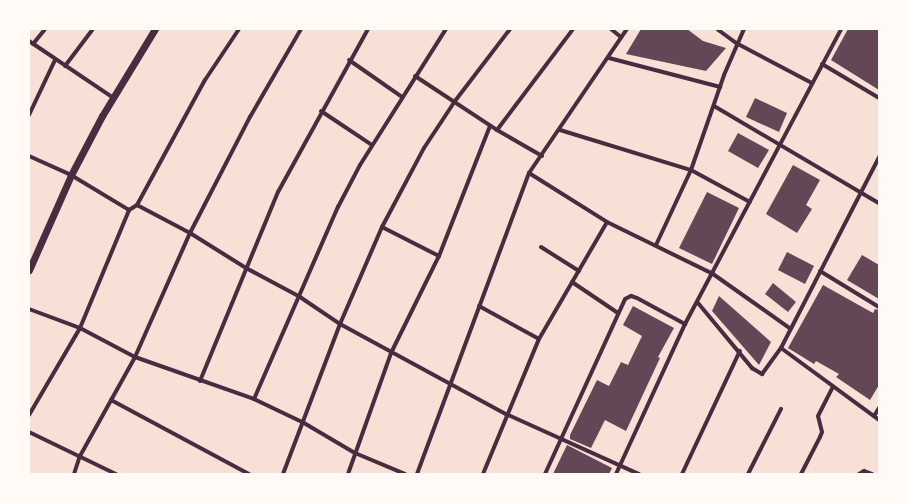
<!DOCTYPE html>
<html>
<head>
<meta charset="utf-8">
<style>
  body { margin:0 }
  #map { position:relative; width:908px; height:503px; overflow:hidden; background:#f7e1d7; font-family:"Roboto Condensed",sans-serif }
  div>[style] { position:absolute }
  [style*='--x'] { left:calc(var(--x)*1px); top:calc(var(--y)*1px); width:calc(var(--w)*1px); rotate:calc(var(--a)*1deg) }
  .building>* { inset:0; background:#644757 }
  .minor>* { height:4px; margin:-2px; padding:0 2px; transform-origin:2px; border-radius:2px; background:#4a2c40 }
  .tertiary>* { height:7px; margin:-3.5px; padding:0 3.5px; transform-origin:3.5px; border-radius:3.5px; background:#4a2c40 }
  span { translate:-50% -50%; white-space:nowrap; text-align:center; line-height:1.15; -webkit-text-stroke:3.5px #fffaf5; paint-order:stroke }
  .frame { position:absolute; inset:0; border:30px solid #fffaf5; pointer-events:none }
</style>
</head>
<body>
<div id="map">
  <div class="building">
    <i style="clip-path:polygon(641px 29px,687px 29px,703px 41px,726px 48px,706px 71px,626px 54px)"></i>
    <i style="clip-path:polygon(848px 29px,879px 29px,879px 90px,831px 60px)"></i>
    <i style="clip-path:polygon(755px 98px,787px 113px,779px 132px,746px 117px)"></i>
    <i style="clip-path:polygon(738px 133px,769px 150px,758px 168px,728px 151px)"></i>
    <i style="clip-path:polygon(793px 165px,820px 180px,806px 205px,812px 209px,797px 233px,766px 214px)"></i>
    <i style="clip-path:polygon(707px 192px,739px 208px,712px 264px,679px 248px)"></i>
    <i style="clip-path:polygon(787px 252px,814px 266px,805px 284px,778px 270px)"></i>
    <i style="clip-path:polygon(862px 255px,879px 265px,879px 299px,847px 280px)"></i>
    <i style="clip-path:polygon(773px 283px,796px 302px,788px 312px,765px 294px)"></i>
    <i style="clip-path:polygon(823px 285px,873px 313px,875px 309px,879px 310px,879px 385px,870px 400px,836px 377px,839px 374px,816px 361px,814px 364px,788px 348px)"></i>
    <i style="clip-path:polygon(719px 296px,771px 342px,759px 365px,712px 311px)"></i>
    <i style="clip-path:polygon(633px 306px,674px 328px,658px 357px,660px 358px,626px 431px,605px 420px,591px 448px,570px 439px,570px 435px,597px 380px,609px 386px,621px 362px,628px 365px,642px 336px,623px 325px)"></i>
    <i style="clip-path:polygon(567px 445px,612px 468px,609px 474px,553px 474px)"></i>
  </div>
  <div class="minor">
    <i style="--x:611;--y:29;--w:13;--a:39"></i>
    <i style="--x:717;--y:29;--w:26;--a:36"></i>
    <i style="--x:738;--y:44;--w:84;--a:27.8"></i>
    <i style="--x:29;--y:41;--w:100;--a:34"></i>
    <i style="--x:33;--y:44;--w:19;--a:-51"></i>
    <i style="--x:609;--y:58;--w:115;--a:14.6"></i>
    <i style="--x:349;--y:60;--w:65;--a:34.9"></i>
    <i style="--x:822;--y:64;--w:66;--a:30.8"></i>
    <i style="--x:65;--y:66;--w:46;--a:-52.9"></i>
    <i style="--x:415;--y:76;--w:98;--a:33.4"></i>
    <i style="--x:497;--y:130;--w:52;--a:30"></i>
    <i style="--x:714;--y:106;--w:191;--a:30.5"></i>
    <i style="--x:321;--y:111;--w:61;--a:33.7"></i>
    <i style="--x:29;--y:115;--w:61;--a:-64.7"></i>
    <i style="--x:497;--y:130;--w:126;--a:-53"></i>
    <i style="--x:560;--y:130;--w:137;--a:17"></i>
    <i style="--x:691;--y:170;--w:67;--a:28.5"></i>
    <i style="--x:29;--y:156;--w:46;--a:24.3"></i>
    <i style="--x:71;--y:175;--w:68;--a:31.1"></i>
    <i style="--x:129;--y:210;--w:9;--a:-32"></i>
    <i style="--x:137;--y:205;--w:60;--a:27.8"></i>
    <i style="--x:190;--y:233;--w:66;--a:32"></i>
    <i style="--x:246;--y:268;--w:61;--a:28.2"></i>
    <i style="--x:300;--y:297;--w:48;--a:34"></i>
    <i style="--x:340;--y:324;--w:189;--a:28.5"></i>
    <i style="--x:506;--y:414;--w:146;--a:24.3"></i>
    <i style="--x:529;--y:173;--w:92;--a:32.1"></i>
    <i style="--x:607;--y:222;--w:118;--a:26.1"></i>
    <i style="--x:713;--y:274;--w:95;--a:35.2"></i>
    <i style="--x:137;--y:205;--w:142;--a:-61.5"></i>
    <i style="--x:205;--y:80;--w:61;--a:-56.3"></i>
    <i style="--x:382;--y:227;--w:64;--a:27"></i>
    <i style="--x:656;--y:245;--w:83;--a:-65"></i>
    <i style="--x:691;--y:170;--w:101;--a:-70.8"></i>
    <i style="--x:724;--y:75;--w:50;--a:-66.5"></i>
    <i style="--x:541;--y:247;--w:45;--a:32.3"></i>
    <i style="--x:820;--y:271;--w:69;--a:31.4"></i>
    <i style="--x:572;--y:282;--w:55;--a:34"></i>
    <i style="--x:698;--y:303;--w:85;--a:50.3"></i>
    <i style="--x:752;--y:368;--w:12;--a:31"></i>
    <i style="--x:762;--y:374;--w:32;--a:-54"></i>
    <i style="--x:781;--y:348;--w:215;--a:-62.8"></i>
    <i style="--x:479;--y:306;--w:68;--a:28.8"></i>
    <i style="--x:29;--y:309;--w:54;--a:20.4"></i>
    <i style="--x:80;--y:328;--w:62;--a:27.8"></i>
    <i style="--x:135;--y:357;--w:126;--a:19.4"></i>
    <i style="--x:254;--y:399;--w:55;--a:25.6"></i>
    <i style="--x:304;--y:423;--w:59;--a:30.5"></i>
    <i style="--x:355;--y:453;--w:54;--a:22.8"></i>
    <i style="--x:781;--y:348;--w:122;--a:36.3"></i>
    <i style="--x:200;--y:381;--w:204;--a:-67.6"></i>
    <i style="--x:278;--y:192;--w:186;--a:-61.1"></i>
    <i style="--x:254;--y:399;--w:210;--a:-66.4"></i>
    <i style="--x:338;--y:207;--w:47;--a:-62.4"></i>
    <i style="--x:360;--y:165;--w:161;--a:-57.7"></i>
    <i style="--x:111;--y:400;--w:157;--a:28.2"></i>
    <i style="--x:29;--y:415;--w:101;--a:-59.6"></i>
    <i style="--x:80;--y:328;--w:128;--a:-67.4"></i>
    <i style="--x:874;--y:416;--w:9;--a:-58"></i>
    <i style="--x:29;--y:432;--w:97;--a:25.8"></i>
    <i style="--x:74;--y:474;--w:19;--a:-72"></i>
    <i style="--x:80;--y:456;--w:113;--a:-60.9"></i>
    <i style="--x:135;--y:357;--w:136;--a:-66.1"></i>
    <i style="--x:190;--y:233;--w:131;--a:-62.7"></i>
    <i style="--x:250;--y:117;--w:102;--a:-59.9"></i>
    <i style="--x:283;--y:474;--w:160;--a:-69.2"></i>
    <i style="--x:340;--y:324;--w:106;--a:-66.6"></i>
    <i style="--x:382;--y:227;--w:89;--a:-62"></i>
    <i style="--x:424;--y:148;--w:56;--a:-56.6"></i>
    <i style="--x:455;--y:101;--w:91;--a:-52.6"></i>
    <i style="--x:348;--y:474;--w:128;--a:-70.4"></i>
    <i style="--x:391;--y:353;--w:108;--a:-63.7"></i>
    <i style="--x:439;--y:256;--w:140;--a:-68.6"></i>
    <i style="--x:417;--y:474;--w:321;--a:-69.6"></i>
    <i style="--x:529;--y:173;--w:174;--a:-55.8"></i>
    <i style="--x:483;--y:474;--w:146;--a:-67.5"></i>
    <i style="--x:539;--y:339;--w:135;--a:-59.8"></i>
    <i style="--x:545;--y:474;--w:192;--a:-65.4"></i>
    <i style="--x:625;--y:299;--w:7;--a:-27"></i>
    <i style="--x:631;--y:296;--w:6;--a:18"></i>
    <i style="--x:637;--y:298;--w:55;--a:28.4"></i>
    <i style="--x:616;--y:474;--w:165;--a:-65.3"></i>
    <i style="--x:685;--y:324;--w:334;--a:-62.1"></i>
    <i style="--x:682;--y:474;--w:136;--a:-64.8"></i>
    <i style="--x:748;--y:474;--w:73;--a:-63.1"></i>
    <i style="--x:801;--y:474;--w:42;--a:-62.8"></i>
    <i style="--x:820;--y:437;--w:5;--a:-68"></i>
    <i style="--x:822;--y:432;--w:16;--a:-104"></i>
    <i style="--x:818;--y:416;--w:33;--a:-63"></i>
    <i style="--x:859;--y:474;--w:6;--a:-31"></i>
    <i style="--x:864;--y:471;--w:9;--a:21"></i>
  </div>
  <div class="tertiary">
    <i style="--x:29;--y:270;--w:104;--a:-66.1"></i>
    <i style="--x:71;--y:175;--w:67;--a:-62.3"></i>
    <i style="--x:102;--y:116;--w:102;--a:-58.7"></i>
  </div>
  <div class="frame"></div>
</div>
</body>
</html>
